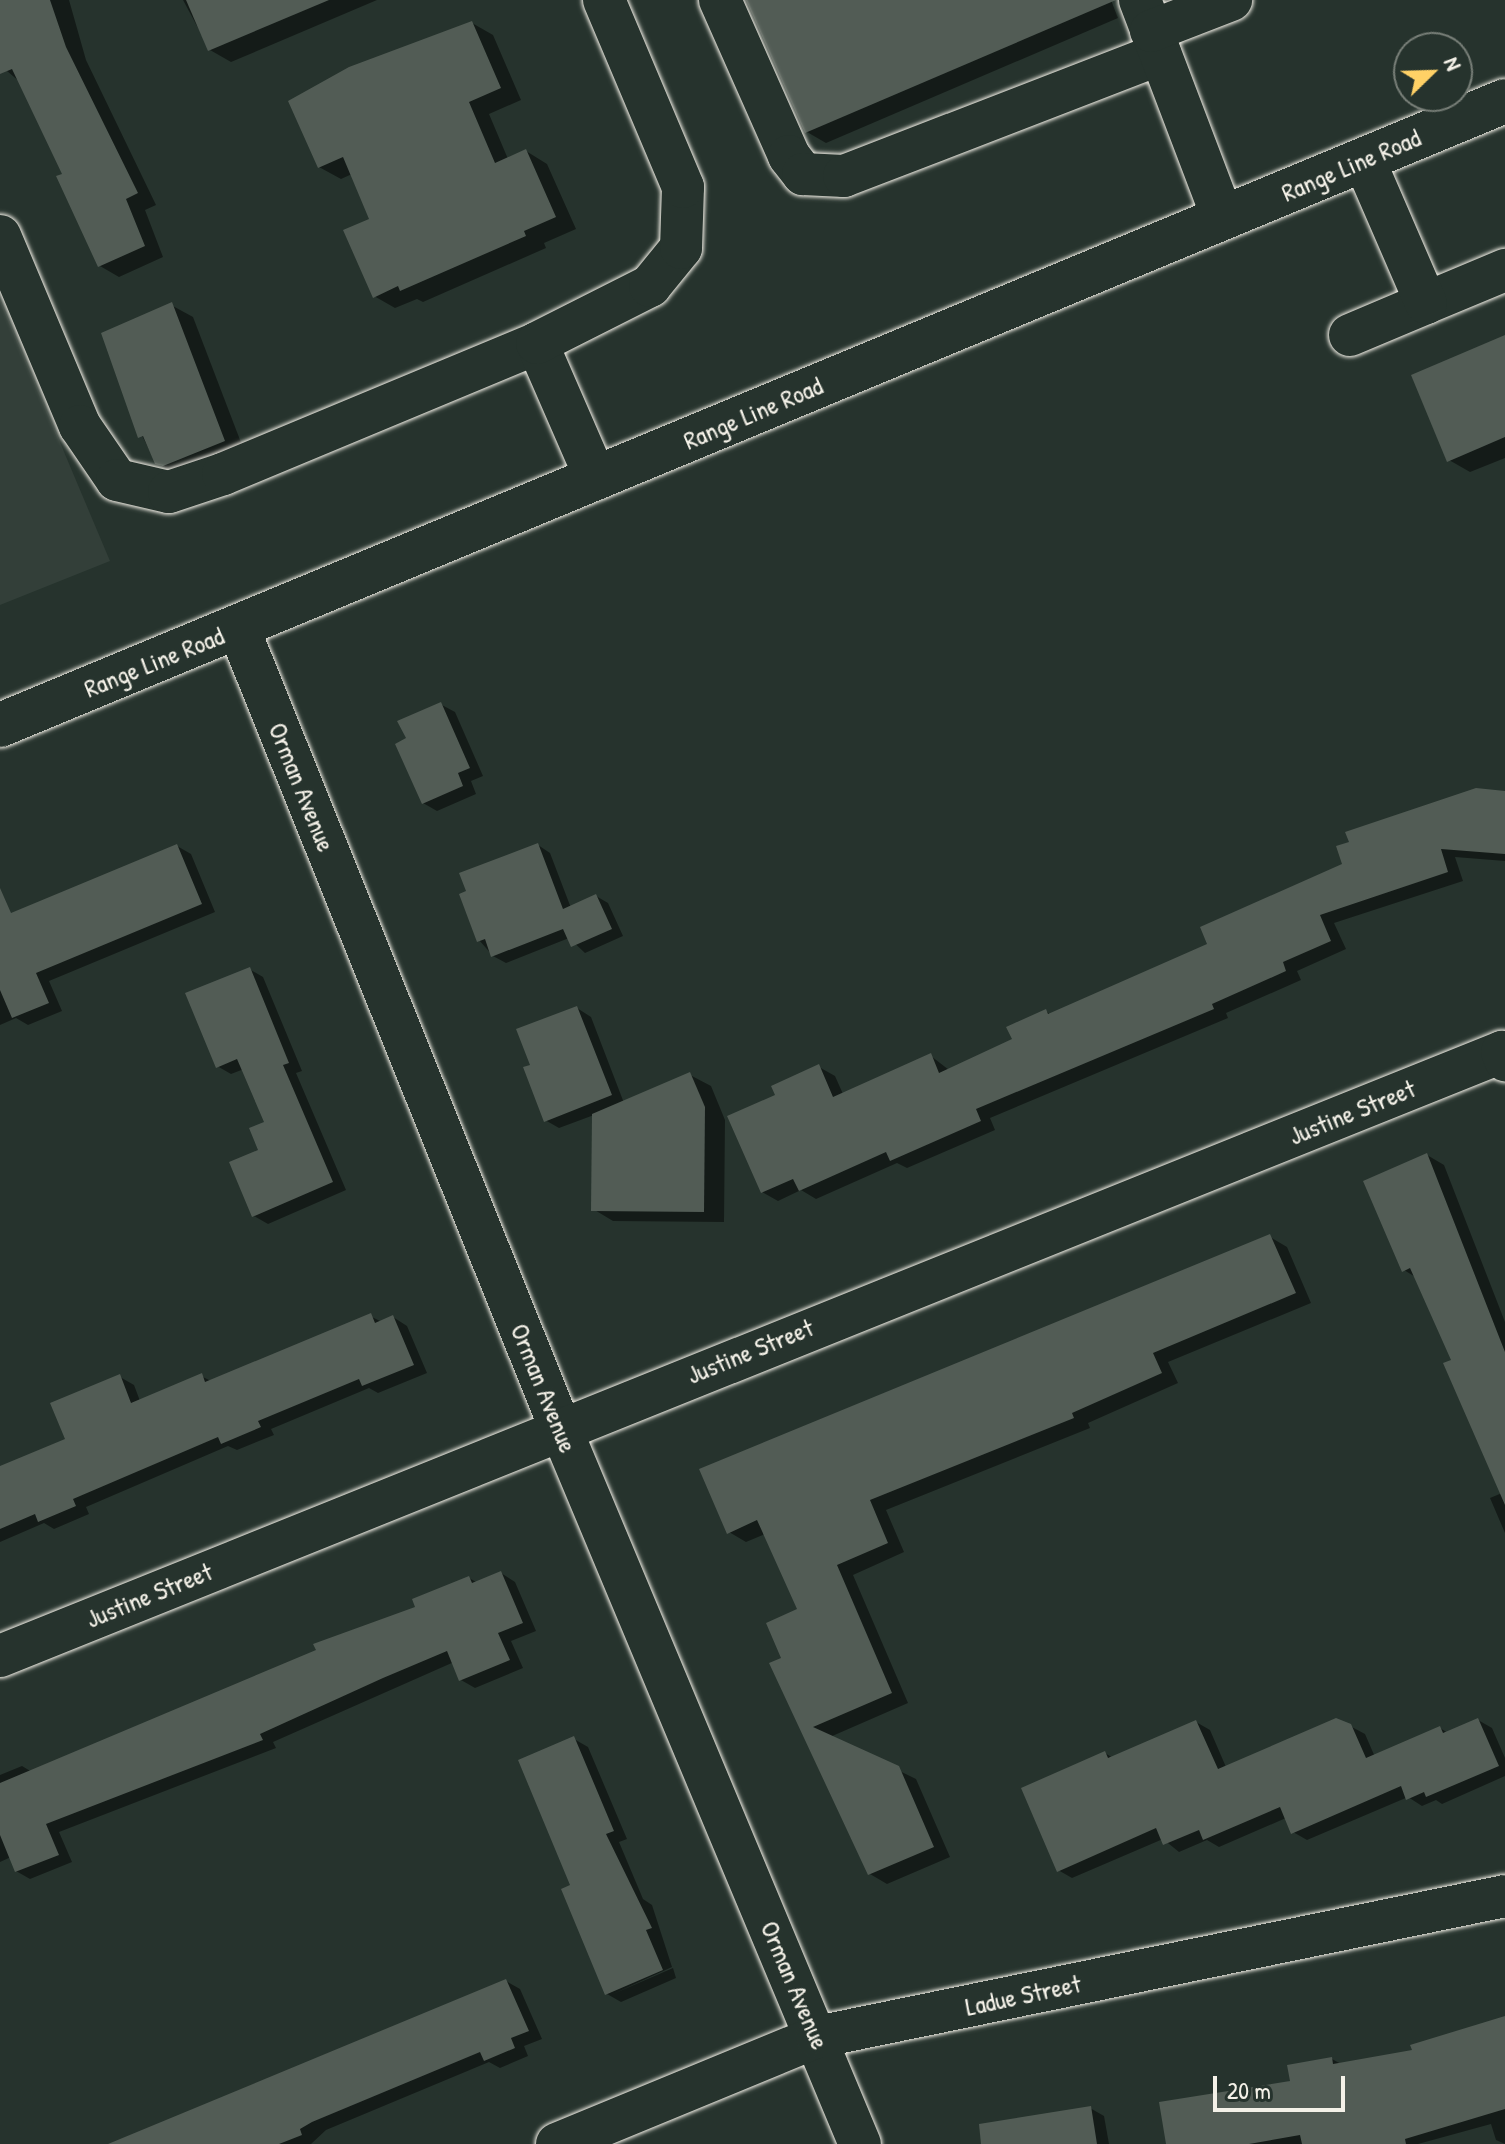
<!DOCTYPE html>
<html>
<head>
<meta charset="utf-8">
<style>
  body { margin:0 }
  #map { position:relative; width:1505px; height:2144px; overflow:hidden; background:#26332d; font-family:"Patrick Hand",sans-serif }
  div>[style] { position:absolute }
  [style*='--x'] { left:calc(var(--x)*1px); top:calc(var(--y)*1px); width:calc(var(--w)*1px); rotate:calc(var(--a)*1deg) }
  .built>* { inset:0; background:#333f39 }
  .shadow>* { inset:0; background:#0007 }
  .building>* { inset:0; background:#525c55 }
  .roads { filter:drop-shadow(0 0 2px #f4f1e8) drop-shadow(0 0 2px #f4f1e8) }
  .minor>* { height:42px; margin:-21px; padding:0 21px; transform-origin:21px; border-radius:21px; background:#26332d }
  .major>* { height:44px; margin:-22px; padding:0 22px; transform-origin:22px; border-radius:22px; background:#26332d }
  span { translate:-50% -50%; white-space:nowrap; text-align:center; line-height:1.15; -webkit-text-stroke:6px #26332d; paint-order:stroke }
  .street-label { font-size:26px; color:#f4f1e8 }
  .north { position:absolute; left:1393px; top:32px; width:80px; height:80px; box-sizing:border-box; background:#26332d; border:2px solid #787f78; border-radius:50%; rotate:67deg; font-size:22px; font-weight:700; line-height:32px; text-align:center; color:#f4f1e8 }
  .north::after { content:''; display:block; margin:auto; width:28px; height:36px; background:#ffd166; clip-path:polygon(50% 0,100% 100%,50% 72%,0 100%) }
  .scale { position:absolute; left:1213px; top:2076px; width:132px; height:36px; box-sizing:border-box; border:4px solid #f4f1e8; border-top:0; padding-left:10px; font-size:24px; line-height:28px; white-space:nowrap; color:#f4f1e8; -webkit-text-stroke:6px #26332d; paint-order:stroke }
</style>
</head>
<body>
<div id="map">
  <div class="built">
    <i style="clip-path:polygon(0 300px,110px 561px,0 605px)"></i>
  </div>
  <div class="shadow">
    <i style="clip-path:polygon(0 0,69px 0,86px 60px,156px 205px,145px 210px,163px 257px,119px 277px,100px 266px,65px 175px,20px 82px,0 65px)"></i>
    <i style="clip-path:polygon(183px 0,377px 0,231px 62px,210px 50px)"></i>
    <i style="clip-path:polygon(748px 0,1111px 0,1118px 18px,826px 143px,807px 132px)"></i>
    <i style="clip-path:polygon(472px 23px,493px 35px,521px 100px,489px 114px,508px 159px,526px 151px,547px 164px,576px 229px,544px 243px,546px 248px,423px 302px,417px 299px,395px 308px,374px 296px,372px 220px,352px 174px,341px 179px,319px 167px)"></i>
    <i style="clip-path:polygon(171px 305px,193px 317px,245px 453px,178px 475px,156px 463px,127px 406px)"></i>
    <i style="clip-path:polygon(1505px 338px,1505px 458px,1470px 472px,1449px 460px)"></i>
    <i style="clip-path:polygon(440px 704px,455px 712px,483px 776px,471px 781px,476px 794px,437px 811px,423px 803px,408px 739px)"></i>
    <i style="clip-path:polygon(1505px 793px,1505px 861px,1455px 857px,1463px 881px,1334px 923px,1346px 949px,1297px 971px,1301px 980px,1226px 1013px,1228px 1018px,990px 1118px,995px 1130px,907px 1168px,897px 1163px,816px 1199px,801px 1190px,778px 1201px,762px 1192px,778px 1096px,819px 1067px,835px 1076px,843px 1094px,931px 1056px,949px 1070px,1015px 1040px,1046px 1011px,1051px 1015px,1210px 945px)"></i>
    <i style="clip-path:polygon(538px 845px,550px 853px,571px 908px,596px 896px,608px 903px,623px 936px,585px 953px,569px 938px,506px 963px,493px 956px,479px 940px)"></i>
    <i style="clip-path:polygon(177px 846px,191px 854px,215px 912px,49px 981px,62px 1011px,28px 1025px,16px 1018px,0 1025px,0 920px)"></i>
    <i style="clip-path:polygon(249px 969px,263px 977px,302px 1071px,296px 1073px,346px 1190px,268px 1224px,254px 1216px,267px 1123px,244px 1069px,231px 1074px,217px 1066px)"></i>
    <i style="clip-path:polygon(577px 1008px,591px 1017px,624px 1103px,690px 1075px,711px 1086px,725px 1120px,724px 1222px,613px 1221px,593px 1209px,594px 1115px,559px 1128px,545px 1120px,532px 1066px)"></i>
    <i style="clip-path:polygon(1427px 1155px,1444px 1165px,1505px 1322px,1505px 1533px,1490px 1498px,1502px 1493px,1453px 1361px,1417px 1278px,1404px 1270px)"></i>
    <i style="clip-path:polygon(1270px 1237px,1287px 1247px,1311px 1303px,1168px 1362px,1178px 1383px,1088px 1423px,1090px 1428px,886px 1510px,904px 1552px,853px 1575px,908px 1703px,830px 1737px,916px 1779px,950px 1857px,887px 1884px,870px 1874px,783px 1659px,800px 1610px,765px 1534px,746px 1542px,729px 1532px)"></i>
    <i style="clip-path:polygon(370px 1316px,382px 1322px,393px 1317px,407px 1326px,427px 1373px,378px 1393px,369px 1388px,271px 1429px,274px 1435px,237px 1450px,228px 1446px,86px 1507px,89px 1514px,54px 1529px,44px 1523px,0 1542px,0 1469px,68px 1440px,120px 1377px,134px 1385px,140px 1401px,201px 1376px,211px 1381px)"></i>
    <i style="clip-path:polygon(501px 1573px,515px 1582px,536px 1631px,511px 1641px,523px 1668px,475px 1688px,461px 1680px,454px 1662px,273px 1742px,276px 1748px,59px 1832px,72px 1862px,30px 1879px,16px 1871px,11px 1857px,0 1862px,0 1775px,22px 1766px,32px 1772px,418px 1608px,469px 1578px,478px 1583px)"></i>
    <i style="clip-path:polygon(1478px 1720px,1492px 1728px,1505px 1758px,1505px 1776px,1442px 1804px,1436px 1800px,1422px 1806px,1408px 1797px,1307px 1840px,1293px 1832px,1286px 1818px,1219px 1847px,1207px 1840px,1179px 1852px,1163px 1839px,1072px 1878px,1058px 1870px,1105px 1753px,1113px 1758px,1196px 1722px,1210px 1730px,1226px 1767px,1350px 1726px,1365px 1734px,1375px 1757px,1440px 1728px,1448px 1733px)"></i>
    <i style="clip-path:polygon(574px 1739px,588px 1747px,627px 1839px,619px 1842px,643px 1899px,652px 1905px,672px 1967px,613px 1994px,673px 1968px,676px 1978px,621px 2002px,607px 1994px,573px 1886px)"></i>
    <i style="clip-path:polygon(506px 1981px,520px 1989px,542px 2039px,524px 2046px,528px 2056px,500px 2068px,489px 2062px,326px 2130px,311px 2144px,113px 2144px)"></i>
    <i style="clip-path:polygon(1505px 2018px,1505px 2144px,1496px 2140px,1491px 2124px,1418px 2144px,1168px 2144px,1332px 2059px,1341px 2064px,1414px 2052px)"></i>
    <i style="clip-path:polygon(1090px 2108px,1104px 2116px,1109px 2144px,1000px 2144px)"></i>
  </div>
  <div class="building">
    <i style="clip-path:polygon(0 0,50px 0,66px 47px,138px 193px,126px 199px,145px 246px,98px 267px,56px 176px,62px 174px,12px 69px,0 74px)"></i>
    <i style="clip-path:polygon(186px 0,329px 0,208px 51px)"></i>
    <i style="clip-path:polygon(746px 0,1116px 0,805px 133px)"></i>
    <i style="clip-path:polygon(472px 21px,501px 88px,469px 102px,495px 163px,526px 149px,556px 217px,524px 231px,526px 236px,400px 291px,398px 286px,373px 298px,343px 230px,369px 219px,343px 157px,318px 168px,288px 101px,349px 67px)"></i>
    <i style="clip-path:polygon(172px 302px,225px 441px,163px 466px,155px 464px,143px 436px,138px 438px,101px 333px)"></i>
    <i style="clip-path:polygon(1505px 335px,1505px 437px,1447px 462px,1411px 375px)"></i>
    <i style="clip-path:polygon(441px 702px,470px 768px,458px 773px,463px 786px,422px 804px,395px 744px,406px 738px,397px 721px)"></i>
    <i style="clip-path:polygon(1476px 788px,1505px 791px,1505px 854px,1441px 849px,1448px 872px,1320px 915px,1331px 941px,1283px 962px,1286px 971px,1212px 1004px,1214px 1009px,976px 1109px,981px 1121px,890px 1161px,886px 1152px,799px 1191px,793px 1179px,761px 1193px,727px 1116px,775px 1095px,771px 1086px,819px 1064px,833px 1097px,931px 1053px,939px 1073px,1012px 1039px,1006px 1027px,1046px 1009px,1048px 1014px,1207px 944px,1200px 927px,1342px 864px,1336px 846px,1349px 842px,1345px 832px)"></i>
    <i style="clip-path:polygon(538px 843px,563px 909px,596px 894px,612px 929px,571px 947px,563px 929px,491px 957px,485px 939px,477px 942px,459px 894px,466px 891px,459px 873px)"></i>
    <i style="clip-path:polygon(177px 844px,202px 904px,36px 973px,49px 1003px,12px 1018px,0 990px,0 888px,11px 913px)"></i>
    <i style="clip-path:polygon(250px 967px,289px 1063px,283px 1065px,333px 1182px,252px 1217px,229px 1162px,258px 1150px,249px 1128px,264px 1122px,237px 1059px,216px 1068px,185px 993px)"></i>
    <i style="clip-path:polygon(577px 1006px,612px 1095px,544px 1122px,523px 1067px,530px 1065px,516px 1029px)"></i>
    <i style="clip-path:polygon(690px 1072px,705px 1107px,704px 1212px,591px 1211px,592px 1114px)"></i>
    <i style="clip-path:polygon(1427px 1153px,1505px 1352px,1505px 1505px,1443px 1363px,1451px 1360px,1410px 1268px,1402px 1272px,1363px 1181px)"></i>
    <i style="clip-path:polygon(1270px 1234px,1296px 1293px,1153px 1353px,1162px 1373px,1072px 1413px,1074px 1418px,870px 1500px,888px 1543px,837px 1565px,892px 1693px,813px 1727px,899px 1766px,934px 1847px,868px 1875px,769px 1663px,781px 1658px,766px 1623px,797px 1609px,757px 1520px,727px 1534px,699px 1469px)"></i>
    <i style="clip-path:polygon(371px 1313px,375px 1323px,393px 1315px,414px 1365px,362px 1386px,359px 1379px,258px 1421px,261px 1427px,221px 1444px,218px 1437px,73px 1499px,76px 1506px,38px 1522px,35px 1514px,0 1529px,0 1466px,65px 1439px,50px 1403px,120px 1374px,131px 1403px,202px 1373px,205px 1382px)"></i>
    <i style="clip-path:polygon(501px 1571px,523px 1623px,498px 1633px,510px 1660px,459px 1681px,447px 1651px,383px 1678px,260px 1734px,263px 1740px,46px 1824px,59px 1855px,15px 1872px,0 1835px,0 1783px,316px 1650px,313px 1644px,415px 1607px,412px 1599px,469px 1576px,472px 1583px)"></i>
    <i style="clip-path:polygon(1336px 1718px,1351px 1724px,1366px 1758px,1440px 1726px,1443px 1733px,1478px 1718px,1499px 1766px,1426px 1797px,1424px 1792px,1406px 1800px,1401px 1786px,1291px 1834px,1280px 1807px,1203px 1840px,1199px 1830px,1163px 1845px,1156px 1828px,1057px 1872px,1021px 1788px,1105px 1751px,1108px 1758px,1196px 1720px,1218px 1769px)"></i>
    <i style="clip-path:polygon(574px 1736px,614px 1831px,606px 1834px,652px 1928px,646px 1930px,663px 1970px,605px 1995px,561px 1889px,570px 1885px,518px 1760px)"></i>
    <i style="clip-path:polygon(506px 1979px,529px 2031px,511px 2038px,515px 2048px,484px 2061px,480px 2052px,312px 2122px,300px 2129px,302px 2135px,279px 2144px,108px 2144px)"></i>
    <i style="clip-path:polygon(1505px 2016px,1505px 2109px,1405px 2139px,1406px 2144px,1302px 2144px,1300px 2135px,1249px 2144px,1166px 2144px,1159px 2102px,1290px 2081px,1287px 2065px,1332px 2057px,1333px 2064px,1412px 2050px,1410px 2045px)"></i>
    <i style="clip-path:polygon(1091px 2106px,1097px 2144px,981px 2144px,979px 2124px)"></i>
  </div>
  <div class="roads">
    <div class="minor">
      <i style="--x:720;--y:0;--w:171;--a:66.1"></i>
      <i style="--x:789;--y:156;--w:23;--a:52"></i>
      <i style="--x:803;--y:174;--w:41;--a:2.8"></i>
      <i style="--x:844;--y:176;--w:339;--a:-21.1"></i>
      <i style="--x:1140;--y:0;--w:233;--a:69.2"></i>
      <i style="--x:1151;--y:31;--w:86;--a:-21.2"></i>
      <i style="--x:0;--y:236;--w:206;--a:67.2"></i>
      <i style="--x:80;--y:426;--w:65;--a:55.6"></i>
      <i style="--x:117;--y:480;--w:53;--a:13"></i>
      <i style="--x:169;--y:492;--w:57;--a:-18.4"></i>
      <i style="--x:223;--y:474;--w:340;--a:-22.6"></i>
      <i style="--x:1426;--y:303;--w:86;--a:-22.7"></i>
      <i style="--x:1350;--y:335;--w:82;--a:-22.8"></i>
      <i style="--x:1426;--y:303;--w:156;--a:-113.4"></i>
      <i style="--x:596;--y:479;--w:148;--a:-113.5"></i>
      <i style="--x:537;--y:343;--w:127;--a:-26.8"></i>
      <i style="--x:650;--y:286;--w:49;--a:-50.8"></i>
      <i style="--x:681;--y:248;--w:61;--a:-88.1"></i>
      <i style="--x:683;--y:187;--w:203;--a:-112.9"></i>
      <i style="--x:238;--y:627;--w:862;--a:68.08"></i>
      <i style="--x:560;--y:1427;--w:777;--a:67.3"></i>
      <i style="--x:0;--y:1656;--w:1619;--a:-21.91"></i>
      <i style="--x:1502;--y:1052;--w:9;--a:69"></i>
      <i style="--x:557;--y:2144;--w:281;--a:-22.4"></i>
      <i style="--x:817;--y:2037;--w:702;--a:-11.58"></i>
    </div>
    <div class="major">
      <i style="--x:0;--y:725;--w:1629;--a:-22.52"></i>
    </div>
  </div>
  <div class="street-label">
    <span style="left:1351px;top:165px;rotate:-23deg">Range Line Road</span>
    <span style="left:753px;top:413px;rotate:-23deg">Range Line Road</span>
    <span style="left:154px;top:662px;rotate:-22deg">Range Line Road</span>
    <span style="left:302px;top:787px;rotate:68deg">Orman Avenue</span>
    <span style="left:1352px;top:1112px;rotate:-22deg">Justine Street</span>
    <span style="left:750px;top:1351px;rotate:-22deg">Justine Street</span>
    <span style="left:544px;top:1388px;rotate:68deg">Orman Avenue</span>
    <span style="left:149px;top:1595px;rotate:-22deg">Justine Street</span>
    <span style="left:795px;top:1985px;rotate:67deg">Orman Avenue</span>
    <span style="left:1023px;top:1995px;rotate:-12deg">Ladue Street</span>
  </div>
  <div class="north">N</div>
  <div class="scale">20 m</div>
</div>
</body>
</html>
